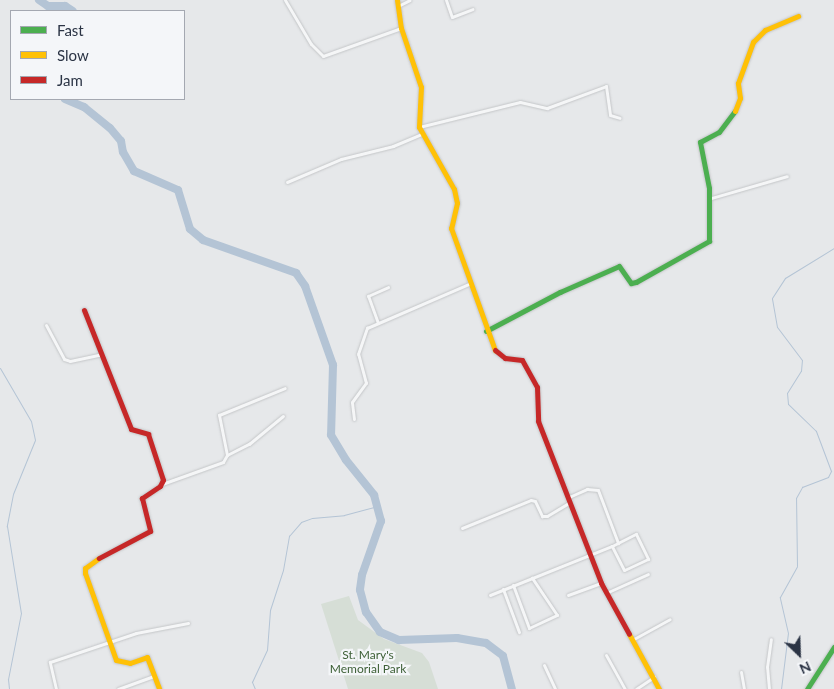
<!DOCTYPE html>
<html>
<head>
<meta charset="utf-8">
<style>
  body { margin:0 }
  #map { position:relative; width:834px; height:689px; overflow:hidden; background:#e6e8ea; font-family:Lato,sans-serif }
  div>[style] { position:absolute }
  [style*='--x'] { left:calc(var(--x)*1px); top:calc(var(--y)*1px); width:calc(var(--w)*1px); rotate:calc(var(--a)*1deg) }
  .green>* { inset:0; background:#d6ded6 }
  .stream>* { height:1px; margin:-0.5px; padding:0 0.5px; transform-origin:0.5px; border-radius:0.5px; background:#b4c4d5 }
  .river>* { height:8px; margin:-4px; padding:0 4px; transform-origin:4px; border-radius:4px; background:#b4c4d5 }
  .roads { filter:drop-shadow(0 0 1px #c4c6c8) drop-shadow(0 0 1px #c4c6c8) }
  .street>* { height:3px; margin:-1.5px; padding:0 1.5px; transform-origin:1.5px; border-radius:1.5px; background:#f5f6f7 }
  .fast>* { height:5px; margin:-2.5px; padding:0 2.5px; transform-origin:2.5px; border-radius:2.5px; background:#4caf50 }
  .slow>* { height:5px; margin:-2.5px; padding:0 2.5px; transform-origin:2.5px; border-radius:2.5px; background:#ffc107 }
  .jam>* { height:5px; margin:-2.5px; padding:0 2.5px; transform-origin:2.5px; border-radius:2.5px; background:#c62828 }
  span { translate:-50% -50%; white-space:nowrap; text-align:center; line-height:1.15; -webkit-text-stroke:4.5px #f4f6f9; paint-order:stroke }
  .park-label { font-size:12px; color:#3f6138 }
  .legend { position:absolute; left:10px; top:10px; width:175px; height:90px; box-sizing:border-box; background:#f4f6f9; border:1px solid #a4a8b1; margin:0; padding:6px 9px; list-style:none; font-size:15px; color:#2b3445 }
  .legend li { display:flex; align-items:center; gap:10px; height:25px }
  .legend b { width:25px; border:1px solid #a4a8b1 }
  .north { position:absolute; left:774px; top:629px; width:50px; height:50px; -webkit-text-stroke:4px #f4f6f9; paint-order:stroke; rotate:156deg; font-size:14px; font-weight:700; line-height:20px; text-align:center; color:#2b3445 }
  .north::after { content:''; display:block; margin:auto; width:18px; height:22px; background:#2b3445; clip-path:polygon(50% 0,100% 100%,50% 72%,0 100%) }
</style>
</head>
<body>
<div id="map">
  <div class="green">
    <i style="clip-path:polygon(349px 596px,358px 620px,384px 639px,422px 653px,429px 662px,438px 689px,348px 689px,321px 604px)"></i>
  </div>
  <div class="stream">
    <i style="--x:0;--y:368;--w:61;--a:59.7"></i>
    <i style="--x:31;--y:421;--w:19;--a:78"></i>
    <i style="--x:35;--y:440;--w:58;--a:112.2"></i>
    <i style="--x:13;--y:494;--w:33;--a:101"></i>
    <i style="--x:7;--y:526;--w:88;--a:80.9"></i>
    <i style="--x:21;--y:613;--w:67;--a:101.1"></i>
    <i style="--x:8;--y:679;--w:10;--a:84"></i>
    <i style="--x:255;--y:689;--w:8;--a:-113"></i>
    <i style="--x:252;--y:682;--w:35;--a:-65"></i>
    <i style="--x:267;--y:650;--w:40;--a:-85.7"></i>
    <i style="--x:270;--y:610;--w:42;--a:-72"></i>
    <i style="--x:283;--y:570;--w:35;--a:-80"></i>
    <i style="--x:289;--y:536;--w:18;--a:-49"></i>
    <i style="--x:301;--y:522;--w:12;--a:-20"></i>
    <i style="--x:312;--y:518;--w:32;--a:-5"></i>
    <i style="--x:344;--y:515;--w:34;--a:-15"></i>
    <i style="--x:781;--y:689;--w:56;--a:-82.9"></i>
    <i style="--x:788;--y:633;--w:37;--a:-103"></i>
    <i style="--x:780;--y:597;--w:35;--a:-61"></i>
    <i style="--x:797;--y:566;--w:68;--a:-90.8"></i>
    <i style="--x:796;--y:498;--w:13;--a:-61"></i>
    <i style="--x:802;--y:487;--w:28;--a:-21"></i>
    <i style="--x:828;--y:477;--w:7;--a:-63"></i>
    <i style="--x:831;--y:471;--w:43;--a:-110.6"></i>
    <i style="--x:816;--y:431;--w:39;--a:-136"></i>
    <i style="--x:788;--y:404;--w:11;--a:-95"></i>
    <i style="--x:787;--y:393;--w:26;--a:-58"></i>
    <i style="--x:801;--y:371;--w:11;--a:-85"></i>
    <i style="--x:802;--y:360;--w:41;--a:-127.1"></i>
    <i style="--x:777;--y:327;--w:29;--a:-100"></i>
    <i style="--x:772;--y:298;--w:24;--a:-57"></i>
    <i style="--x:785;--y:278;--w:57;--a:-31.5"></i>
  </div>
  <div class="river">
    <i style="--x:39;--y:0;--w:11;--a:34"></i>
    <i style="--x:48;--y:6;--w:17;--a:0"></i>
    <i style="--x:65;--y:6;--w:9;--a:32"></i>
    <i style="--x:65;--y:99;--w:21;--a:23"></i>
    <i style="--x:84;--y:107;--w:33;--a:39"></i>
    <i style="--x:110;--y:128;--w:17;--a:50"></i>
    <i style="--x:121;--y:141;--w:11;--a:80"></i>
    <i style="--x:123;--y:152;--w:22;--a:60"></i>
    <i style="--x:134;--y:171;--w:48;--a:23.4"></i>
    <i style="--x:178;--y:190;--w:41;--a:72.9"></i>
    <i style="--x:190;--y:229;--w:17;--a:40"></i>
    <i style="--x:203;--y:240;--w:99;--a:19.5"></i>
    <i style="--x:296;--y:273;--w:16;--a:55"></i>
    <i style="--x:305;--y:286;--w:84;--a:70.5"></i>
    <i style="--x:333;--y:365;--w:70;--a:91.6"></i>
    <i style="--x:331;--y:435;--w:29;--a:59"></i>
    <i style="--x:346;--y:460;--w:45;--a:51.3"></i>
    <i style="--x:374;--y:495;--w:27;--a:75"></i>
    <i style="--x:381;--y:521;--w:57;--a:109.4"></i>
    <i style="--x:362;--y:575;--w:15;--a:98"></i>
    <i style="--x:360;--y:590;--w:23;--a:75"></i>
    <i style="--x:366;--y:612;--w:24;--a:55"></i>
    <i style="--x:380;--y:632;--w:21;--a:23"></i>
    <i style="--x:399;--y:640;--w:58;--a:-2"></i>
    <i style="--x:457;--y:638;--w:29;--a:10"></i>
    <i style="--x:486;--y:643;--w:21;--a:37"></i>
    <i style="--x:503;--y:656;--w:34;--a:75"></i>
  </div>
  <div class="roads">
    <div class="street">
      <i style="--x:285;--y:0;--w:51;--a:59.4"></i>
      <i style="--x:311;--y:44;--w:17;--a:45"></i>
      <i style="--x:323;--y:56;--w:83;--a:-19.7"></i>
      <i style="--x:446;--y:0;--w:18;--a:71"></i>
      <i style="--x:452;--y:17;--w:22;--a:-21"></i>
      <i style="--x:398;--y:6;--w:13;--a:-27"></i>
      <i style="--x:419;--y:127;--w:104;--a:-13.9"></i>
      <i style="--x:520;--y:102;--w:28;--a:13"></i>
      <i style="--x:547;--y:108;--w:63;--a:-20.4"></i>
      <i style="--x:606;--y:86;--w:29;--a:82"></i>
      <i style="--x:610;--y:115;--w:10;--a:17"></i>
      <i style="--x:287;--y:182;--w:59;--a:-23.1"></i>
      <i style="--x:341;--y:159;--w:54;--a:-14"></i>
      <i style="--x:393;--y:146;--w:30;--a:-23"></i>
      <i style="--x:708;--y:199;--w:82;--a:-16.2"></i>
      <i style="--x:378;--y:323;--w:29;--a:-110"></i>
      <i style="--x:368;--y:296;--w:22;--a:-24"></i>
      <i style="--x:46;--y:325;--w:38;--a:62"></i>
      <i style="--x:64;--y:359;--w:6;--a:18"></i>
      <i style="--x:70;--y:361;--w:30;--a:-12"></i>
      <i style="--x:354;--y:419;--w:17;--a:-97"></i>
      <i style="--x:352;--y:402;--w:24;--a:-54"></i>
      <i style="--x:366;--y:383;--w:30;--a:-105"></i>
      <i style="--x:358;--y:354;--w:28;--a:-71"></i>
      <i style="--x:367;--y:328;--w:113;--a:-23.4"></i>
      <i style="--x:227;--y:455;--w:25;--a:-27"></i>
      <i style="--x:249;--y:444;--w:44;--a:-39.5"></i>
      <i style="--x:162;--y:484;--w:65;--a:-19.8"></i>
      <i style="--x:223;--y:462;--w:8;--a:-60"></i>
      <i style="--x:227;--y:455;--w:41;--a:-101.3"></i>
      <i style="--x:219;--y:415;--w:71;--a:-22.2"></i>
      <i style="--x:569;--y:497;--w:20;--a:-24"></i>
      <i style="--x:587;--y:489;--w:11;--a:5"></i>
      <i style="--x:598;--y:490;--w:57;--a:69.3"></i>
      <i style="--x:462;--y:528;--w:74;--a:-22.1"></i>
      <i style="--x:531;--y:500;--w:4;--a:14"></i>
      <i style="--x:535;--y:501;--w:17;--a:65"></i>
      <i style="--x:542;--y:516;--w:5;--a:0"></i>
      <i style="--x:547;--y:516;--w:27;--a:-31"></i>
      <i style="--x:636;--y:534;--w:28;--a:64"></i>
      <i style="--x:648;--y:559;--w:26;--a:155"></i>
      <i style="--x:624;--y:570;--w:27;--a:-117"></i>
      <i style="--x:612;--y:546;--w:27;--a:-27"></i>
      <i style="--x:513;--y:585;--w:46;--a:69.6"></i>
      <i style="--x:529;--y:628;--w:31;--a:-25"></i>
      <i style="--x:557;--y:615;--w:45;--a:-124"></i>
      <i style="--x:503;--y:589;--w:46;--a:69.6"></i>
      <i style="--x:606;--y:593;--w:46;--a:-24.3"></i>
      <i style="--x:490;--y:595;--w:131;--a:-21.9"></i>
      <i style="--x:568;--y:595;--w:35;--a:-20"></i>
      <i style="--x:632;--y:640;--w:43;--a:-28.9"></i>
      <i style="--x:606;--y:655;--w:39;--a:61"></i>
      <i style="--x:544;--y:665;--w:26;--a:65"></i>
      <i style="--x:741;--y:672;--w:17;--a:80"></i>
      <i style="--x:56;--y:689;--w:28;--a:-103"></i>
      <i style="--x:50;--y:662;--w:91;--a:-18.6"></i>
      <i style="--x:136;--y:633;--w:53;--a:-10.9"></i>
      <i style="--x:118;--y:689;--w:38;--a:-20"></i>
      <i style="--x:636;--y:689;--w:22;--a:-34"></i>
      <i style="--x:769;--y:689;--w:22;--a:-95"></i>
      <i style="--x:767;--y:667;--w:28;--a:-82"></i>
    </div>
    <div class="fast">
      <i style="--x:486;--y:331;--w:84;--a:-27.8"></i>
      <i style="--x:560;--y:292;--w:64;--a:-23.8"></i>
      <i style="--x:619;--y:266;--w:21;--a:55"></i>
      <i style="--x:631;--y:283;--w:5;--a:-11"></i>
      <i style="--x:636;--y:282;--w:84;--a:-29.3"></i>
      <i style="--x:709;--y:241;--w:53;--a:-90"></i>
      <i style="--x:709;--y:188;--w:47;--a:-101.1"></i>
      <i style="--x:700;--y:142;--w:21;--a:-28"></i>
      <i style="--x:719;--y:132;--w:26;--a:-53"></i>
      <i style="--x:807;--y:689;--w:50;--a:-57.3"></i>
    </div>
    <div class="slow">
      <i style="--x:397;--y:0;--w:28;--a:82"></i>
      <i style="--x:401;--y:28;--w:62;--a:71.3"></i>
      <i style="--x:421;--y:87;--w:40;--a:92.9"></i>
      <i style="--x:419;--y:127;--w:71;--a:60.6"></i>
      <i style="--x:454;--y:189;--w:14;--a:78"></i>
      <i style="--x:457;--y:203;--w:26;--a:103"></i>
      <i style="--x:451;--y:228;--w:130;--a:70.2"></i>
      <i style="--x:735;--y:111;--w:14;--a:-69"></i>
      <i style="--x:740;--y:98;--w:15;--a:-98"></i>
      <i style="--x:738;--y:83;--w:44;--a:-69.9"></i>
      <i style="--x:753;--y:42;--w:17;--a:-45"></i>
      <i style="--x:765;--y:30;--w:36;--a:-23"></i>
      <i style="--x:99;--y:558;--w:17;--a:144"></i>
      <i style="--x:85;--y:568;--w:5;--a:90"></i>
      <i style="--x:85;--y:573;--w:92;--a:70.4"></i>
      <i style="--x:116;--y:660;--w:14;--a:12"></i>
      <i style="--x:130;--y:663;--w:18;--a:-19"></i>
      <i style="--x:147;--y:657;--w:34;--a:69"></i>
      <i style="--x:629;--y:634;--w:63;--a:61.4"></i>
    </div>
    <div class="jam">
      <i style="--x:84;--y:310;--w:128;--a:68.4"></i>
      <i style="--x:131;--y:429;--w:18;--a:16"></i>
      <i style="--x:148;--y:434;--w:48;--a:71.9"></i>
      <i style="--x:163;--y:480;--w:7;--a:117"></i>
      <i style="--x:160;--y:486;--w:22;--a:146"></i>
      <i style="--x:142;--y:498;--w:34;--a:76"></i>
      <i style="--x:150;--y:531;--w:58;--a:152.1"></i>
      <i style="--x:495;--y:350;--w:13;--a:39"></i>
      <i style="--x:505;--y:358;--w:17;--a:7"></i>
      <i style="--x:522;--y:360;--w:31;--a:61"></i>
      <i style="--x:537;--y:387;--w:34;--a:88"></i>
      <i style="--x:538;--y:421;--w:174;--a:68.7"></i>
      <i style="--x:601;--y:583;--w:58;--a:61.2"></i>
    </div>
  </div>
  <div class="park-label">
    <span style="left:368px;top:662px">St. Mary's<br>Memorial Park</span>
  </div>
  <ul class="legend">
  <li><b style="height:6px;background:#4caf50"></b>Fast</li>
  <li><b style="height:6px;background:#ffc107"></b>Slow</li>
  <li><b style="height:6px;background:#c62828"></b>Jam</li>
  </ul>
  <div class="north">N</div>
</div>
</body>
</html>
